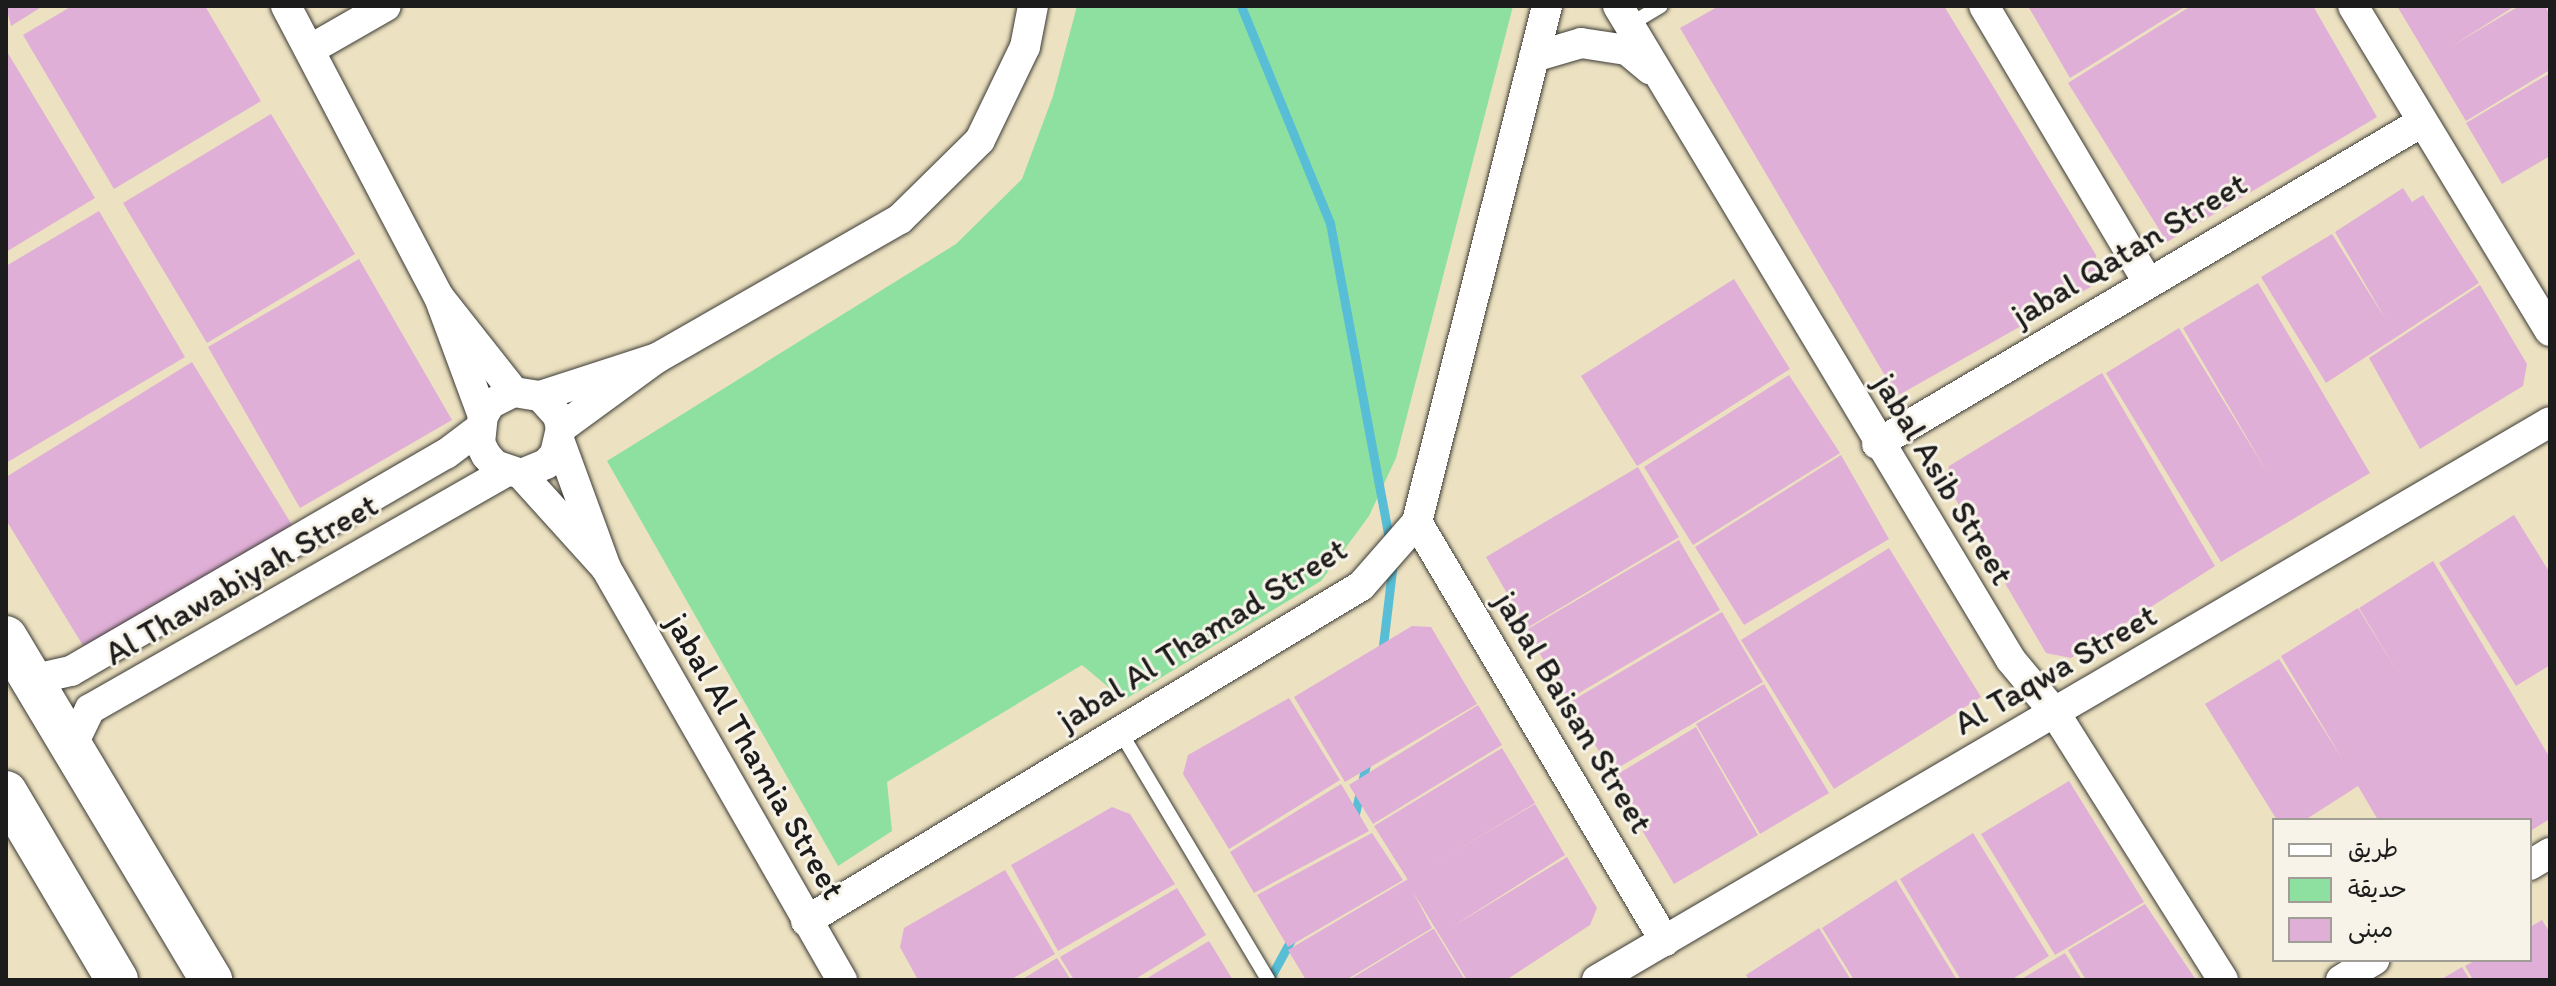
<!DOCTYPE html>
<html>
<head>
<meta charset="utf-8">
<style>
  body { margin:0 }
  #map { position:relative; width:2556px; height:986px; overflow:hidden; background:#ece1c0; font-family:Itim,"Playpen Sans Arabic",sans-serif }
  div>[style] { position:absolute }
  [style*='--x'] { left:calc(var(--x)*1px); top:calc(var(--y)*1px); width:calc(var(--w)*1px); rotate:calc(var(--a)*1deg) }
  .green>* { inset:0; background:#8ee0a1 }
  .stream>* { height:9px; margin:-4.5px; padding:0 4.5px; transform-origin:4.5px; border-radius:4.5px; background:#57bed5 }
  .building>* { inset:0; background:#e0afd7 }
  .roads { filter:drop-shadow(0 0 2px #3b3a35) drop-shadow(0 0 2px #3b3a35) }
  .lane>* { height:14px; margin:-7px; padding:0 7px; transform-origin:7px; border-radius:7px; background:#fff }
  .street>* { height:30px; margin:-15px; padding:0 15px; transform-origin:15px; border-radius:15px; background:#fff }
  .secondary>* { height:42px; margin:-21px; padding:0 21px; transform-origin:21px; border-radius:21px; background:#fff }
  span { translate:-50% -50%; white-space:nowrap; text-align:center; line-height:1.15; -webkit-text-stroke:6px #f7f3e8; paint-order:stroke }
  .street-label { font-size:34px; color:#1c1c1c }
  .frame { position:absolute; inset:0; border:8px solid #1c1c1c; pointer-events:none }
  .legend { position:absolute; left:2272px; top:818px; width:260px; height:144px; box-sizing:border-box; background:#f7f3e8; border:2px solid #9f9d96; margin:0; padding:10px 14px; list-style:none; font-size:24px; color:#1c1c1c }
  .legend li { display:flex; align-items:center; gap:16px; height:40px }
  .legend b { width:40px; border:2px solid #9f9d96 }
</style>
</head>
<body>
<div id="map">
  <div class="green">
    <i style="clip-path:polygon(1077px 6px,1513px 6px,1396px 458px,1369px 516px,1321px 581px,1124px 700px,1082px 665px,887px 782px,892px 831px,838px 866px,607px 461px,956px 244px,1022px 179px,1053px 96px)"></i>
  </div>
  <div class="stream">
    <i style="--x:1241;--y:6;--w:235;--a:67.7"></i>
    <i style="--x:1330;--y:223;--w:326;--a:79.4"></i>
    <i style="--x:1382;--y:654;--w:93;--a:-83.2"></i>
    <i style="--x:1353;--y:823;--w:65;--a:-77.5"></i>
    <i style="--x:1269;--y:980;--w:48;--a:-61.3"></i>
  </div>
  <div class="building">
    <i style="clip-path:polygon(6px 6px,43px 6px,11px 26px)"></i>
    <i style="clip-path:polygon(72px 6px,205px 6px,261px 101px,114px 189px,23px 35px)"></i>
    <i style="clip-path:polygon(1719px 6px,1944px 6px,2096px 255px,2094px 285px,1897px 396px,1680px 28px)"></i>
    <i style="clip-path:polygon(2028px 6px,2186px 6px,2070px 78px)"></i>
    <i style="clip-path:polygon(2191px 6px,2313px 6px,2377px 117px,2167px 242px,2068px 83px)"></i>
    <i style="clip-path:polygon(2397px 6px,2515px 6px,2452px 46px,2519px 6px,2545px 6px,2550px 15px,2550px 70px,2466px 121px)"></i>
    <i style="clip-path:polygon(6px 50px,95px 198px,6px 252px)"></i>
    <i style="clip-path:polygon(2550px 73px,2550px 156px,2502px 184px,2466px 123px)"></i>
    <i style="clip-path:polygon(271px 114px,355px 254px,207px 343px,123px 203px)"></i>
    <i style="clip-path:polygon(2403px 188px,2412px 202px,2423px 195px,2479px 283px,2326px 383px,2261px 277px,2332px 234px,2386px 320px,2335px 232px)"></i>
    <i style="clip-path:polygon(99px 211px,185px 357px,6px 463px,6px 266px)"></i>
    <i style="clip-path:polygon(359px 259px,452px 420px,300px 508px,208px 347px)"></i>
    <i style="clip-path:polygon(1734px 279px,1790px 369px,1637px 466px,1581px 376px)"></i>
    <i style="clip-path:polygon(2258px 283px,2370px 473px,2221px 562px,2106px 373px,2179px 328px,2267px 472px,2183px 328px)"></i>
    <i style="clip-path:polygon(2480px 285px,2527px 364px,2523px 386px,2420px 449px,2369px 358px)"></i>
    <i style="clip-path:polygon(192px 362px,292px 525px,87px 652px,6px 520px,6px 477px)"></i>
    <i style="clip-path:polygon(2102px 373px,2215px 566px,2071px 658px,2046px 653px,1946px 483px,1949px 466px)"></i>
    <i style="clip-path:polygon(1789px 375px,1840px 453px,1693px 545px,1644px 467px)"></i>
    <i style="clip-path:polygon(1841px 455px,1889px 539px,1744px 625px,1695px 547px)"></i>
    <i style="clip-path:polygon(1638px 467px,1679px 537px,1527px 628px,1486px 557px)"></i>
    <i style="clip-path:polygon(2514px 515px,2550px 573px,2550px 665px,2516px 686px,2439px 563px)"></i>
    <i style="clip-path:polygon(1679px 540px,1720px 610px,1567px 700px,1526px 630px)"></i>
    <i style="clip-path:polygon(1889px 548px,1981px 697px,1834px 789px,1741px 640px)"></i>
    <i style="clip-path:polygon(2433px 561px,2550px 758px,2550px 819px,2530px 831px,2530px 820px,2378px 820px,2358px 786px,2305px 820px,2277px 820px,2205px 704px,2279px 659px,2343px 760px,2281px 656px,2358px 608px,2400px 676px,2359px 608px)"></i>
    <i style="clip-path:polygon(1722px 612px,1763px 682px,1611px 772px,1570px 702px)"></i>
    <i style="clip-path:polygon(1412px 626px,1431px 627px,1477px 704px,1345px 782px,1294px 697px)"></i>
    <i style="clip-path:polygon(1764px 684px,1829px 793px,1760px 834px,1696px 724px)"></i>
    <i style="clip-path:polygon(1289px 698px,1340px 780px,1229px 849px,1183px 774px,1188px 755px)"></i>
    <i style="clip-path:polygon(1478px 705px,1502px 745px,1373px 824px,1349px 785px)"></i>
    <i style="clip-path:polygon(1696px 727px,1758px 835px,1674px 884px,1611px 778px)"></i>
    <i style="clip-path:polygon(1502px 748px,1535px 803px,1408px 880px,1374px 826px)"></i>
    <i style="clip-path:polygon(2069px 781px,2144px 902px,2055px 955px,1981px 834px)"></i>
    <i style="clip-path:polygon(1341px 784px,1369px 831px,1254px 893px,1230px 852px)"></i>
    <i style="clip-path:polygon(1535px 804px,1565px 855px,1450px 928px,1567px 857px,1597px 908px,1590px 925px,1506px 980px,1467px 980px,1413px 892px,1432px 928px,1346px 980px,1306px 980px,1288px 950px)"></i>
    <i style="clip-path:polygon(1112px 807px,1130px 814px,1175px 884px,1058px 951px,1011px 865px)"></i>
    <i style="clip-path:polygon(1372px 833px,1403px 880px,1288px 947px,1257px 895px)"></i>
    <i style="clip-path:polygon(1973px 833px,2049px 956px,2011px 980px,1961px 980px,1900px 879px)"></i>
    <i style="clip-path:polygon(1005px 870px,1055px 954px,1010px 980px,918px 980px,900px 947px,904px 928px)"></i>
    <i style="clip-path:polygon(1896px 880px,1957px 980px,1854px 980px,1822px 928px)"></i>
    <i style="clip-path:polygon(1177px 888px,1206px 935px,1134px 980px,1074px 980px,1060px 957px)"></i>
    <i style="clip-path:polygon(2145px 904px,2196px 980px,2086px 980px,2068px 950px)"></i>
    <i style="clip-path:polygon(2542px 920px,2550px 933px,2550px 980px,2473px 980px,2465px 966px,2476px 960px,2530px 960px,2530px 927px)"></i>
    <i style="clip-path:polygon(1819px 928px,1851px 980px,1749px 980px,1746px 975px)"></i>
    <i style="clip-path:polygon(1434px 929px,1465px 980px,1349px 980px,1433px 929px)"></i>
    <i style="clip-path:polygon(1209px 941px,1233px 980px,1144px 980px)"></i>
    <i style="clip-path:polygon(2065px 953px,2082px 980px,2020px 980px)"></i>
    <i style="clip-path:polygon(1057px 958px,1071px 980px,1021px 980px)"></i>
    <i style="clip-path:polygon(2462px 967px,2470px 980px,2440px 980px)"></i>
  </div>
  <div class="roads">
    <div class="lane">
      <i style="--x:1629;--y:25;--w:37;--a:-31"></i>
      <i style="--x:1121;--y:733;--w:287;--a:59.2"></i>
    </div>
    <div class="street">
      <i style="--x:286;--y:6;--w:329;--a:62.3"></i>
      <i style="--x:1618;--y:6;--w:763;--a:59"></i>
      <i style="--x:2011;--y:660;--w:69;--a:50.3"></i>
      <i style="--x:2055;--y:713;--w:315;--a:57.8"></i>
      <i style="--x:1984;--y:6;--w:320;--a:59.3"></i>
      <i style="--x:2353;--y:6;--w:380;--a:58.8"></i>
      <i style="--x:311;--y:49;--w:86;--a:-29.8"></i>
      <i style="--x:1534;--y:57;--w:49;--a:-16.6"></i>
      <i style="--x:1581;--y:43;--w:47;--a:8.7"></i>
      <i style="--x:1627;--y:50;--w:30;--a:40"></i>
      <i style="--x:657;--y:358;--w:280;--a:-29.8"></i>
      <i style="--x:900;--y:219;--w:112;--a:-44.6"></i>
      <i style="--x:980;--y:140;--w:103;--a:-64.2"></i>
      <i style="--x:1025;--y:47;--w:42;--a:-79"></i>
      <i style="--x:540;--y:396;--w:123;--a:-18"></i>
      <i style="--x:657;--y:358;--w:119;--a:143.9"></i>
      <i style="--x:483;--y:416;--w:14;--a:-60"></i>
      <i style="--x:490;--y:404;--w:27;--a:-27"></i>
      <i style="--x:514;--y:392;--w:26;--a:9"></i>
      <i style="--x:540;--y:396;--w:27;--a:48"></i>
      <i style="--x:558;--y:416;--w:12;--a:76"></i>
      <i style="--x:561;--y:428;--w:27;--a:103"></i>
      <i style="--x:555;--y:454;--w:13;--a:132"></i>
      <i style="--x:546;--y:464;--w:27;--a:158"></i>
      <i style="--x:521;--y:474;--w:28;--a:-161"></i>
      <i style="--x:495;--y:465;--w:13;--a:-132"></i>
      <i style="--x:486;--y:455;--w:13;--a:-117"></i>
      <i style="--x:480;--y:443;--w:27;--a:-84"></i>
      <i style="--x:483;--y:416;--w:127;--a:-110.3"></i>
      <i style="--x:439;--y:297;--w:121;--a:51.7"></i>
      <i style="--x:1877;--y:444;--w:633;--a:-30.58"></i>
      <i style="--x:521;--y:474;--w:127;--a:47.9"></i>
      <i style="--x:606;--y:568;--w:134;--a:-110.1"></i>
      <i style="--x:1417;--y:522;--w:487;--a:59.4"></i>
      <i style="--x:606;--y:568;--w:475;--a:60.2"></i>
      <i style="--x:31;--y:680;--w:41;--a:-12.7"></i>
      <i style="--x:71;--y:671;--w:433;--a:-30.1"></i>
      <i style="--x:446;--y:454;--w:41;--a:-37.1"></i>
      <i style="--x:72;--y:746;--w:41;--a:-64.1"></i>
      <i style="--x:90;--y:709;--w:481;--a:-29.7"></i>
      <i style="--x:2530;--y:865;--w:23;--a:-31"></i>
      <i style="--x:806;--y:921;--w:648;--a:-31.12"></i>
      <i style="--x:1361;--y:586;--w:85;--a:-48.8"></i>
      <i style="--x:1417;--y:522;--w:532;--a:-75.86"></i>
      <i style="--x:1597;--y:980;--w:1104;--a:-30.35"></i>
      <i style="--x:2341;--y:980;--w:39;--a:-31"></i>
    </div>
    <div class="secondary">
      <i style="--x:6;--y:637;--w:400;--a:59.1"></i>
      <i style="--x:6;--y:792;--w:218;--a:59.4"></i>
    </div>
  </div>
  <div class="street-label">
    <span style="left:2129px;top:249px;rotate:-31deg">jabal Qatan Street</span>
    <span style="left:1944px;top:479px;rotate:59deg">jabal Asib Street</span>
    <span style="left:241px;top:579px;rotate:-30deg">Al Thawabiyah Street</span>
    <span style="left:1202px;top:634px;rotate:-32deg">jabal Al Thamad Street</span>
    <span style="left:2055px;top:669px;rotate:-30deg">Al Taqwa Street</span>
    <span style="left:1574px;top:712px;rotate:59deg">jabal Baisan Street</span>
    <span style="left:756px;top:756px;rotate:60deg">jabal Al Thamia Street</span>
  </div>
  <div class="frame"></div>
  <ul class="legend">
  <li><b style="height:10px;background:#fff"></b>طريق</li>
  <li><b style="height:22px;background:#8ee0a1"></b>حديقة</li>
  <li><b style="height:22px;background:#e0afd7"></b>مبنى</li>
  </ul>
</div>
</body>
</html>
